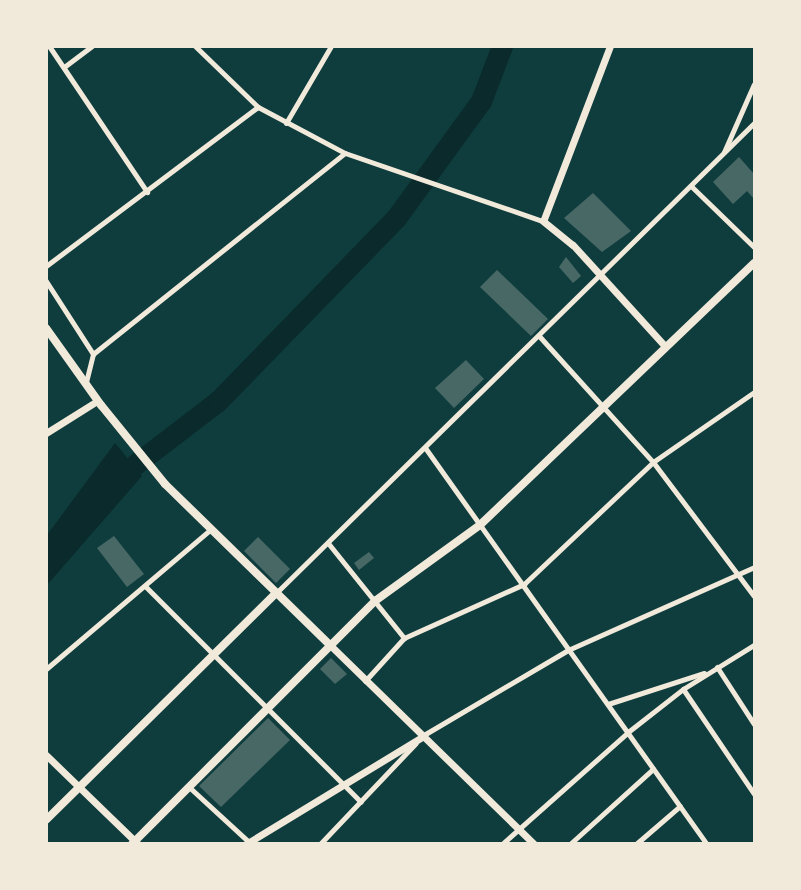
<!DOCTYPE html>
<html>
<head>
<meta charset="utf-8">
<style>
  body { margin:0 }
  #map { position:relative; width:801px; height:890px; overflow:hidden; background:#0f3d3e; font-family:Raleway,sans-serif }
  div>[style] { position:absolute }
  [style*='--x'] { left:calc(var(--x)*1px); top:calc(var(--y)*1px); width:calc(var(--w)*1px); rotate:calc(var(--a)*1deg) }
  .water>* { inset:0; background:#0a2a2b }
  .river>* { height:21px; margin:-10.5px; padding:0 10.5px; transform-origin:10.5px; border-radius:10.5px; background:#0a2a2b }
  .building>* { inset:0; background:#486865 }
  .minor>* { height:5px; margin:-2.5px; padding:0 2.5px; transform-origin:2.5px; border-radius:2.5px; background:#f1e9da }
  .tertiary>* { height:7px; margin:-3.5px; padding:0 3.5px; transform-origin:3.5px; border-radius:3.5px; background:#f1e9da }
  .secondary>* { height:8px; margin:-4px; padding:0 4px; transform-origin:4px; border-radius:4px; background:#f1e9da }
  span { translate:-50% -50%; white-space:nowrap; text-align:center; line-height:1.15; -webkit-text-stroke:4.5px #f1e9da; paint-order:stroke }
  .frame { position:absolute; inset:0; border:48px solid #f1e9da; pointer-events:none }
</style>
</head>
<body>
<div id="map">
  <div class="water">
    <i style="clip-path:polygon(115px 443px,142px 476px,47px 585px,47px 535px)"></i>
  </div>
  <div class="river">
    <i style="--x:111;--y:483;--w:135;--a:-37.5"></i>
    <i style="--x:218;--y:401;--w:255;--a:-45.8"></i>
    <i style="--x:396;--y:218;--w:145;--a:-54"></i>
    <i style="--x:481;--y:101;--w:59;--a:-69.1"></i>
  </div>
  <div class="building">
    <i style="clip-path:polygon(739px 157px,754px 174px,754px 199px,747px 191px,733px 204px,713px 182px)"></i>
    <i style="clip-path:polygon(593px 193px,631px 231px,602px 252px,564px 218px)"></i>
    <i style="clip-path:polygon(566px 257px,581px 276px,573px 283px,559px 267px)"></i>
    <i style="clip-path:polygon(497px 270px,548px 319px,531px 336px,480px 287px)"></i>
    <i style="clip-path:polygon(466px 360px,484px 379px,454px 408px,435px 388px)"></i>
    <i style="clip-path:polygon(114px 536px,144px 574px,127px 587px,97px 548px)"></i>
    <i style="clip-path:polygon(258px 537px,290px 569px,276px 583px,244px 551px)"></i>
    <i style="clip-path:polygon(369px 552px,374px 558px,359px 570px,354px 563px)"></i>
    <i style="clip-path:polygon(331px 658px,347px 674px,335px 684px,320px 669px)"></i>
    <i style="clip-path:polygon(268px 718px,290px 740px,221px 807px,199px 786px)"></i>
  </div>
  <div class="minor">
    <i style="--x:49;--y:46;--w:176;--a:56.1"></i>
    <i style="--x:195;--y:46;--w:88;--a:44.1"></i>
    <i style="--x:258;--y:107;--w:98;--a:27.9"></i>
    <i style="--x:345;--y:153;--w:209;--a:19"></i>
    <i style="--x:64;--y:67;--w:35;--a:-37"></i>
    <i style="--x:286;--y:123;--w:89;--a:-59.7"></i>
    <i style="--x:724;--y:152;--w:74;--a:-66.2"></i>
    <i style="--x:691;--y:186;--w:88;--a:44.1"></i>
    <i style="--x:46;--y:266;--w:265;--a:-36.9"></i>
    <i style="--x:46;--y:281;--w:87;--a:57.2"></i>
    <i style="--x:93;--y:354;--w:30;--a:104"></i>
    <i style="--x:540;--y:337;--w:169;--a:47.9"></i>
    <i style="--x:653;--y:462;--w:168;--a:53"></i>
    <i style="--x:93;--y:354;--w:322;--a:-38.6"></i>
    <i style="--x:426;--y:449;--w:485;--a:54.6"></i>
    <i style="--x:328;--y:543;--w:122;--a:51.3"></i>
    <i style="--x:145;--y:586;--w:305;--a:45"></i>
    <i style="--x:276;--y:593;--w:670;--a:-44.52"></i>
    <i style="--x:717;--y:667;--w:68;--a:57"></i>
    <i style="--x:46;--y:669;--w:215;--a:-40.3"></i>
    <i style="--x:365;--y:681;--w:58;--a:-47.8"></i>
    <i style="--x:404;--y:638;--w:132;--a:-24.2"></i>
    <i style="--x:524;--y:584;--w:178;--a:-43.4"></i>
    <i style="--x:653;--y:462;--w:123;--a:-34.7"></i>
    <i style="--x:683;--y:689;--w:127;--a:55.9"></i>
    <i style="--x:608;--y:704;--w:101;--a:-17.9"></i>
    <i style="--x:422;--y:736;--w:169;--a:-30.5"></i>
    <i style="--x:568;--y:650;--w:204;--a:-24"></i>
    <i style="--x:189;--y:787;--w:83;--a:42.6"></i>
    <i style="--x:320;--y:844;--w:139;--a:-46.5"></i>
    <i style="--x:502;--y:844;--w:169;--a:-41.6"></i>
    <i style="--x:628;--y:732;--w:70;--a:-38"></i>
    <i style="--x:683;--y:689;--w:84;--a:-31.8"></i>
    <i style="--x:570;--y:844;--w:112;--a:-42.1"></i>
    <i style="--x:636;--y:844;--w:58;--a:-40.8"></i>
  </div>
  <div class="tertiary">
    <i style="--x:610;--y:46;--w:187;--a:110.9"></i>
    <i style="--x:543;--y:221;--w:38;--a:39"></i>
    <i style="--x:573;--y:245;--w:137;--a:47.7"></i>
    <i style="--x:46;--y:433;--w:60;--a:-32.1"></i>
    <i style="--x:331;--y:646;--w:284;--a:44.3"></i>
    <i style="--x:46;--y:755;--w:128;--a:44.1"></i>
    <i style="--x:246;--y:844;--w:206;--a:-31.3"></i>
  </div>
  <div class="secondary">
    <i style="--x:46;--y:328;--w:95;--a:54.5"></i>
    <i style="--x:101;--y:405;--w:102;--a:51"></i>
    <i style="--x:165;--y:484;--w:232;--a:44.3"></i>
    <i style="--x:46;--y:820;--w:323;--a:-44.6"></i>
    <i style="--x:132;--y:844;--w:344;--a:-45"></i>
    <i style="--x:375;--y:601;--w:130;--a:-35.9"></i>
    <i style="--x:480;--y:525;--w:379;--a:-43.7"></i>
  </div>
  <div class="frame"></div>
</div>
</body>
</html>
